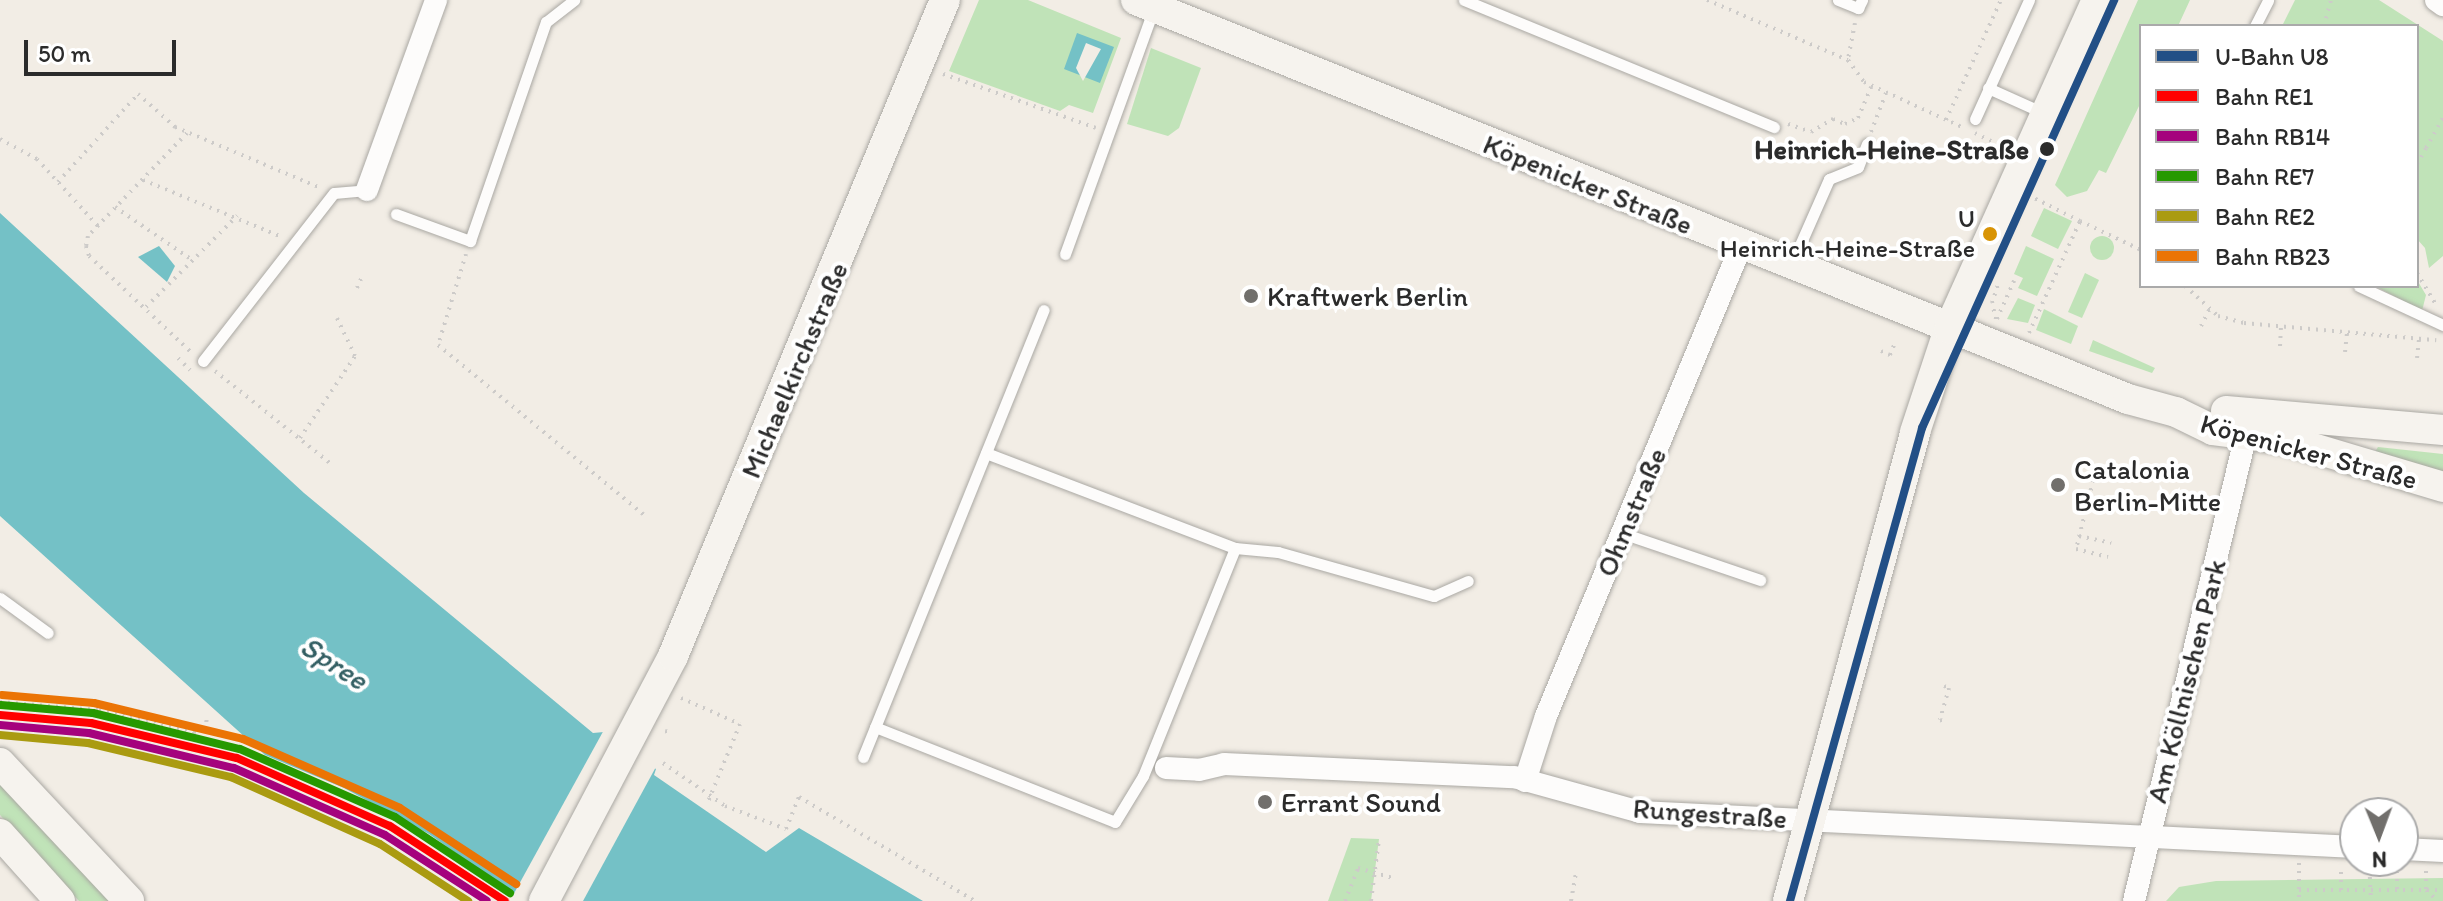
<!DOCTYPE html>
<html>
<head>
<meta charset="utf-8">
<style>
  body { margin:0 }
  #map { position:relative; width:2443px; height:901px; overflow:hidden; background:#f2ede5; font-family:Itim,sans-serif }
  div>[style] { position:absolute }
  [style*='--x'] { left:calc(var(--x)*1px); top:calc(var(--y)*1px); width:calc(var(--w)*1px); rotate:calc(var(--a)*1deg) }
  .green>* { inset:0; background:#c0e3b8 }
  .round { border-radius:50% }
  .water>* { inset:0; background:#74c1c6 }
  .pier>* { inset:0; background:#f2ede5 }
  .path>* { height:4px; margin-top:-2px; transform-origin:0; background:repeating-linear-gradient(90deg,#cdcbc9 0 2px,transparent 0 8px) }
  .roads { filter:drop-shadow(0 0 2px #aaa8a3) drop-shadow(0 0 2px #aaa8a3) }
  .lane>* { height:11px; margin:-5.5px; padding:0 5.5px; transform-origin:5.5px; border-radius:5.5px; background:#fdfcfb }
  .street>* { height:22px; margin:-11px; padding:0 11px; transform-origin:11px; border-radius:11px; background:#fdfcfb }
  .secondary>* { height:30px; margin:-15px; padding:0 15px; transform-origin:15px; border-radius:15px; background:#f6f3ee }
  .rail-1>* { height:8px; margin:-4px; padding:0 4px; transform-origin:4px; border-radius:4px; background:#f00 }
  .rail-2>* { height:8px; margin:-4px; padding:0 4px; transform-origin:4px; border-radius:4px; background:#a5027d }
  .rail-3>* { height:8px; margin:-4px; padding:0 4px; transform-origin:4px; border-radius:4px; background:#269900 }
  .rail-4>* { height:8px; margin:-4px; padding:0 4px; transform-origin:4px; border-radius:4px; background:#aa9b11 }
  .rail-5>* { height:8px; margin:-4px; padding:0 4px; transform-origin:4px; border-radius:4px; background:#eb7405 }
  .metro-1>* { height:8px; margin:-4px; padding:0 4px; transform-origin:4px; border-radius:4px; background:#224f86 }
  .dots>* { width:22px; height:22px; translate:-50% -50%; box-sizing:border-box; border:4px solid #fff; border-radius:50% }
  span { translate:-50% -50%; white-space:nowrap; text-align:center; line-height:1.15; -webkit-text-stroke:8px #fff; paint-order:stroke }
  .bus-label { font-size:26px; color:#2b2b2b }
  .right { translate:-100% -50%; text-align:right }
  .stop-label { font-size:28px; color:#2b2b2b; font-weight:700 }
  .street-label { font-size:28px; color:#2b2b2b }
  .poi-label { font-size:28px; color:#2b2b2b }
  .left { translate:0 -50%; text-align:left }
  .water-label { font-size:30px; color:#335f63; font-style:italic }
  .legend { position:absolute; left:2139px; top:24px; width:280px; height:264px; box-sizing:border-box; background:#fff; border:2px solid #aaa; margin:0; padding:10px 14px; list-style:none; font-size:24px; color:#2b2b2b }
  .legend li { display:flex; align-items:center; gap:16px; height:40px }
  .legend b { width:40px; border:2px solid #aaa }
  .north { position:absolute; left:2339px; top:797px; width:80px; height:80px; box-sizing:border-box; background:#fff; border:2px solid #aaa; border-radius:50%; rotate:179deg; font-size:22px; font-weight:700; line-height:32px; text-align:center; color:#2b2b2b }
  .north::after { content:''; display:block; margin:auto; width:28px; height:36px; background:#716f6c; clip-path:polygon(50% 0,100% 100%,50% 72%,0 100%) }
  .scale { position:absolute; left:24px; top:40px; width:152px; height:36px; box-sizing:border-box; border:4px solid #2b2b2b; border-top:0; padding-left:10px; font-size:24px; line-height:28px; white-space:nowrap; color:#2b2b2b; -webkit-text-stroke:6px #fff; paint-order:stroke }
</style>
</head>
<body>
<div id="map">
  <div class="green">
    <i style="clip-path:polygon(979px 0,1028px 0,1121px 38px,1093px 113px,1069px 105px,1060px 111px,949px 71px)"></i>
    <i style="clip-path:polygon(2138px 0,2190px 0,2178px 26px,2141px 26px,2141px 102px,2106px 173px,2099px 170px,2087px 191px,2067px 197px,2055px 185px)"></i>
    <i style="clip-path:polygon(2295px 0,2379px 0,2443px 41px,2443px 256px,2429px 268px,2425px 248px,2417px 239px,2417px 26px,2282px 26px)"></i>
    <i style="clip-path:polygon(1151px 48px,1201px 68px,1179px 128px,1168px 136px,1127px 124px)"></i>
    <i style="clip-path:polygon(2044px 208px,2072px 221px,2058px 249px,2031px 236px)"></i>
    <i class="round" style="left:2090px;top:236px;width:24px;height:24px"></i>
    <i style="clip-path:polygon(2026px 246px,2054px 259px,2037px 296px,2018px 288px,2023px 278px,2014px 274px)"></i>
    <i style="clip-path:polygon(2085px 273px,2099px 280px,2082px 318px,2068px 312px)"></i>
    <i style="clip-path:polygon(2417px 280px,2426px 295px,2422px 311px,2375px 286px,2417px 286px)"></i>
    <i style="clip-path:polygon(2018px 298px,2035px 305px,2028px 323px,2007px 319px)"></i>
    <i style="clip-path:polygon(2044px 309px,2078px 326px,2071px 344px,2036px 330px)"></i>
    <i style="clip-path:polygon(2093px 340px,2155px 368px,2152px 373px,2089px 351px)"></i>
    <i style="clip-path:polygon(2378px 447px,2443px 454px,2443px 475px,2375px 452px)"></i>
    <i style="clip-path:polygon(0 779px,110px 901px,79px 901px,0 815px)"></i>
    <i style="clip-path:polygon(1351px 838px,1379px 839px,1371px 901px,1328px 901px)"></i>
    <i style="clip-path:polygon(2443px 878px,2443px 901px,2166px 901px,2179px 887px,2216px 881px)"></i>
  </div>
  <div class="water">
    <i style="clip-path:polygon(1077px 33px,1114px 47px,1100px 83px,1064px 69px)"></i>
    <i style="clip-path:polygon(0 213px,304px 493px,593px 733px,604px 732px,656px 769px,654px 775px,766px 852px,799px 828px,923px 901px,524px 901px,429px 834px,344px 788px,265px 755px,0 516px)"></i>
    <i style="clip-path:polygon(159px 246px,175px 266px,167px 282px,138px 257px)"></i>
  </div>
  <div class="pier">
    <i style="clip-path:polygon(1086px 43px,1101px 49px,1083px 81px,1076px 68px)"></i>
    <i style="clip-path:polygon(605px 728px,657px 765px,583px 901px,517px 901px,512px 897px)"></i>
  </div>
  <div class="path">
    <i style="--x:1707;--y:0;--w:153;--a:23.1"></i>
    <i style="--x:1855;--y:23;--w:38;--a:101"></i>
    <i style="--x:1848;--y:60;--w:27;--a:54"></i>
    <i style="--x:1864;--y:82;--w:110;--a:24.7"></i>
    <i style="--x:2324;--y:26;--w:27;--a:-75"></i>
    <i style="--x:943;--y:74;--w:162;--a:19.4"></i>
    <i style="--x:1946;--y:120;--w:132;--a:-65.4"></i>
    <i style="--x:1788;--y:124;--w:24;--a:19"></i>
    <i style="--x:1811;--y:132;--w:26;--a:-31"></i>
    <i style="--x:1833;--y:119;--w:13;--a:23"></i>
    <i style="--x:1845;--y:124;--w:14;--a:-25"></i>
    <i style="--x:1858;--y:118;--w:34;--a:-67"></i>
    <i style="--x:1871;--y:132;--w:42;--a:-69"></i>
    <i style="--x:187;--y:133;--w:143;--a:133.9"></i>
    <i style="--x:88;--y:236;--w:10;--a:101"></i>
    <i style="--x:86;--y:246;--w:10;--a:73"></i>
    <i style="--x:89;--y:256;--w:141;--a:43.3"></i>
    <i style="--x:1975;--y:133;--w:25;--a:27"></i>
    <i style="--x:0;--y:139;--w:42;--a:28.4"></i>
    <i style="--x:37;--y:159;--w:91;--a:47.7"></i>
    <i style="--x:2417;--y:148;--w:9;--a:0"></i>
    <i style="--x:2426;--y:148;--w:35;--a:-61"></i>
    <i style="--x:2417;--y:164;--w:18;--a:-61"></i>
    <i style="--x:143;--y:180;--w:150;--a:22.3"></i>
    <i style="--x:58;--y:182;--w:119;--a:-47.7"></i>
    <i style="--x:138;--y:94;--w:50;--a:41.7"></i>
    <i style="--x:175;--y:127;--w:158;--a:22.7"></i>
    <i style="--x:115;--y:207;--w:93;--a:34.5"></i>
    <i style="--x:2080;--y:221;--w:68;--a:25.4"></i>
    <i style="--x:466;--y:254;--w:95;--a:107.1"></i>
    <i style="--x:438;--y:345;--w:271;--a:39.5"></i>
    <i style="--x:2417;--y:273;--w:37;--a:59"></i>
    <i style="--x:2185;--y:286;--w:45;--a:42.3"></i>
    <i style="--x:2218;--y:316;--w:27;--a:15"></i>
    <i style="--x:2244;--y:323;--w:193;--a:5.1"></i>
    <i style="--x:357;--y:288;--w:10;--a:-66"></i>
    <i style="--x:146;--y:307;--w:129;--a:-45"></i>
    <i style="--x:1996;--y:319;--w:16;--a:-104"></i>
    <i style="--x:1992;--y:303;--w:22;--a:-72"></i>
    <i style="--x:1997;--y:319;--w:42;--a:-65.9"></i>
    <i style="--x:2201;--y:326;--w:18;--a:-63"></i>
    <i style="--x:2029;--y:333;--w:123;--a:-65.5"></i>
    <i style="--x:2080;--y:221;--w:51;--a:-153.4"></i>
    <i style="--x:2280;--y:346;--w:19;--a:-87"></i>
    <i style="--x:1881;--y:351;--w:10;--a:24"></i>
    <i style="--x:1890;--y:355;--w:11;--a:-68"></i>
    <i style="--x:2345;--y:352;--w:20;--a:-84"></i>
    <i style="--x:178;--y:358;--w:17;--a:45"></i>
    <i style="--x:2417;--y:358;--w:19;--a:-84"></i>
    <i style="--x:215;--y:371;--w:147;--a:38.7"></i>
    <i style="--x:300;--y:438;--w:99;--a:-56.1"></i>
    <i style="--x:355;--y:356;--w:42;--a:-115.3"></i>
    <i style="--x:2097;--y:465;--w:87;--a:104"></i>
    <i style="--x:2076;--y:549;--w:33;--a:14"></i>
    <i style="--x:2079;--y:536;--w:33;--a:12"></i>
    <i style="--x:1944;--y:686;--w:5;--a:22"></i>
    <i style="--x:1949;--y:688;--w:33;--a:106"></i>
    <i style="--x:1940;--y:720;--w:6;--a:18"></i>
    <i style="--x:681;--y:698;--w:64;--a:23.8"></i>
    <i style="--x:740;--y:724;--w:87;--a:112.4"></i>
    <i style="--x:0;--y:702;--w:99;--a:4.6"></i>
    <i style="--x:99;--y:710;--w:98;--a:13"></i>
    <i style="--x:194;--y:732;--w:11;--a:-10"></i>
    <i style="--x:205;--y:730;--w:12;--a:-81"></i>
    <i style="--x:665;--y:731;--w:6;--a:18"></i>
    <i style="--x:663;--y:763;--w:75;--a:34.7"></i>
    <i style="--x:725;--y:806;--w:65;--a:20.7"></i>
    <i style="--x:786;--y:829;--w:35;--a:-68"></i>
    <i style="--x:799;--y:797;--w:204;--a:30.6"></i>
    <i style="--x:2369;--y:861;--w:40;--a:87.1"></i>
    <i style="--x:2299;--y:863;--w:38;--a:90"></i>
    <i style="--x:2426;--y:871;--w:19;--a:90"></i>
    <i style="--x:2426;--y:890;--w:16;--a:43"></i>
    <i style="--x:2341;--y:872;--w:18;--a:90"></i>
    <i style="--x:2397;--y:889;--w:17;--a:-90"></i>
    <i style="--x:2299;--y:890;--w:144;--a:0"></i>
    <i style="--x:1345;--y:901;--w:35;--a:-68"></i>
    <i style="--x:1358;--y:868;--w:36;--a:16"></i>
    <i style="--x:1371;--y:901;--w:63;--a:-82.6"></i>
    <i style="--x:1571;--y:901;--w:29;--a:-80"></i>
  </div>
  <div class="roads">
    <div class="lane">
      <i style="--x:1464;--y:0;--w:335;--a:22.3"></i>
      <i style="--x:1838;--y:0;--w:22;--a:22"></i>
      <i style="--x:1858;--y:8;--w:9;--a:-63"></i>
      <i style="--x:2255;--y:26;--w:29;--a:-63"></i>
      <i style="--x:1988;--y:88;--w:61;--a:24.1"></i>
      <i style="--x:1975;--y:119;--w:131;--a:-65.6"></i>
      <i style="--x:396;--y:214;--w:79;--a:20"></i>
      <i style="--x:470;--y:241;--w:232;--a:-70.9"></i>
      <i style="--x:546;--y:22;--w:36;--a:-38"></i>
      <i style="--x:1065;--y:254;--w:262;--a:-70.1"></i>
      <i style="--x:1792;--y:263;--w:92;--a:-66.2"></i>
      <i style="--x:1829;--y:179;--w:31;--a:-22"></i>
      <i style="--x:1858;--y:167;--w:25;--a:-69"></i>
      <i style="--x:2359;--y:286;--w:93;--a:24.9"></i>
      <i style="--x:203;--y:361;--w:213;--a:-52.1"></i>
      <i style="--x:334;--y:193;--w:33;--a:-5"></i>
      <i style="--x:986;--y:453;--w:267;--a:20.9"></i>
      <i style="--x:1235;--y:548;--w:43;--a:5.3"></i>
      <i style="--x:1278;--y:552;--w:162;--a:15.8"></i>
      <i style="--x:1434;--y:596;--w:37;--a:-24"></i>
      <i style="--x:1622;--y:533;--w:146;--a:18.8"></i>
      <i style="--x:0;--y:598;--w:59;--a:36.1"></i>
      <i style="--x:875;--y:727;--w:258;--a:21.6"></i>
      <i style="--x:1115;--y:822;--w:54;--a:-58.7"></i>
      <i style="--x:1143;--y:776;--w:246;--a:-68"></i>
      <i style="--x:863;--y:757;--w:482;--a:-68"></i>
    </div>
    <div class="street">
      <i style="--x:2436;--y:0;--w:9;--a:36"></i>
      <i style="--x:367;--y:190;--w:202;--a:-70"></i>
      <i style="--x:1166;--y:768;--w:33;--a:3"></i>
      <i style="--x:1199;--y:770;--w:26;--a:-13"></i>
      <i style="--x:1224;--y:764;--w:290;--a:2.6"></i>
      <i style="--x:1514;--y:777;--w:131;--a:15.5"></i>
      <i style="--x:1640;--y:812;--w:716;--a:2.8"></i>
      <i style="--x:1525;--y:781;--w:68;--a:-72.1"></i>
      <i style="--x:1546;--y:716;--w:509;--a:-67.47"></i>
      <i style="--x:2403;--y:849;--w:40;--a:2.9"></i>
      <i style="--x:2134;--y:901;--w:493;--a:-76.5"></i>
    </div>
    <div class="secondary">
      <i style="--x:1136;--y:0;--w:1069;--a:21.91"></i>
      <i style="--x:2128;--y:399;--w:50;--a:15.2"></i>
      <i style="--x:2176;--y:412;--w:41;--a:25.9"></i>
      <i style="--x:2213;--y:430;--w:71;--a:7.3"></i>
      <i style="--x:2283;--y:439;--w:167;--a:16.7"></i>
      <i style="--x:2226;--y:411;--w:218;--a:5"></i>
      <i style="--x:0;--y:763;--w:189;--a:46.9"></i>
      <i style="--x:0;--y:834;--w:90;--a:48.2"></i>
      <i style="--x:544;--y:901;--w:277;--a:-62.2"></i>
      <i style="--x:673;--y:656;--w:710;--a:-67.48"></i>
      <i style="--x:1788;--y:901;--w:486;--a:-74.8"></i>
      <i style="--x:1915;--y:432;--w:108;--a:-71.7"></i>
      <i style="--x:1949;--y:329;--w:361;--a:-65.8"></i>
    </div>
  </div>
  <div class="rail-1">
    <i style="--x:0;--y:715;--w:91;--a:5"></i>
    <i style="--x:91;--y:723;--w:150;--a:13.5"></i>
    <i style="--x:237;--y:758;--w:167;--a:24"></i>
    <i style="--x:390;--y:826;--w:137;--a:33.1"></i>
  </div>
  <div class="rail-2">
    <i style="--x:0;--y:725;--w:89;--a:5.1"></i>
    <i style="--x:89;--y:733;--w:149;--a:13.6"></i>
    <i style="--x:234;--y:768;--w:165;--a:23.9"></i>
    <i style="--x:385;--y:835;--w:121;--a:32.9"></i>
  </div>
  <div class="rail-3">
    <i style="--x:1;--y:705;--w:92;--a:5"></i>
    <i style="--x:93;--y:713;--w:151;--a:13.8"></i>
    <i style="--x:240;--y:749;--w:169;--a:23.7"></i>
    <i style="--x:395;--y:817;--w:138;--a:33.5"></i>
  </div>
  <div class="rail-4">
    <i style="--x:0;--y:735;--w:88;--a:5.2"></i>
    <i style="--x:88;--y:743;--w:147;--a:13.4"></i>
    <i style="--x:231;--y:777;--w:163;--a:24.2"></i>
    <i style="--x:380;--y:844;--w:105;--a:32.9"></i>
  </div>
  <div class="rail-5">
    <i style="--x:2;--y:695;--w:92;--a:5"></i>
    <i style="--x:94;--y:703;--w:153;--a:13.6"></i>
    <i style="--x:243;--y:739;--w:171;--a:23.7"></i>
    <i style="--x:400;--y:808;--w:139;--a:33.2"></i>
  </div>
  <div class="metro-1">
    <i style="--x:1790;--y:901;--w:491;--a:-74.4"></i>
    <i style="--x:1922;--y:428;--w:469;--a:-65.8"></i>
  </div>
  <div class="dots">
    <i style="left:2047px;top:149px;background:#2b2b2b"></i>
    <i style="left:1990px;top:234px;background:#d89406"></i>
    <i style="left:1251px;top:296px;background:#716f6c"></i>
    <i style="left:2058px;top:485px;background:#716f6c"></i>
    <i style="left:1265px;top:802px;background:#716f6c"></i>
  </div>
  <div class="bus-label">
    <span class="right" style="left:1975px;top:234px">U<br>Heinrich-Heine-Straße</span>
  </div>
  <div class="stop-label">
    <span class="right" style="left:2029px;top:149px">Heinrich-Heine-Straße</span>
  </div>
  <div class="street-label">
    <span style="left:1588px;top:184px;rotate:22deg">Köpenicker Straße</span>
    <span style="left:794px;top:370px;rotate:-67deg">Michaelkirchstraße</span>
    <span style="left:2309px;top:451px;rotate:15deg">Köpenicker Straße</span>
    <span style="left:1631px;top:512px;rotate:-67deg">Ohmstraße</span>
    <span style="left:2186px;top:681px;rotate:-76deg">Am Köllnischen Park</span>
    <span style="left:1710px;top:813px;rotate:4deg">Rungestraße</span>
  </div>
  <div class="poi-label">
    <span class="left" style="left:1267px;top:296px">Kraftwerk Berlin</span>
    <span class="left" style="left:2074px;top:485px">Catalonia<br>Berlin-Mitte</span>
    <span class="left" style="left:1281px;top:802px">Errant Sound</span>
  </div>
  <div class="water-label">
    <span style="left:334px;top:663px;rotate:33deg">Spree</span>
  </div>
  <ul class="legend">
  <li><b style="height:10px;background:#224f86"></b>U-Bahn U8</li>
  <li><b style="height:10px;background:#f00"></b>Bahn RE1</li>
  <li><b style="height:10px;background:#a5027d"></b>Bahn RB14</li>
  <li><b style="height:10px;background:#269900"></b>Bahn RE7</li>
  <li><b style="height:10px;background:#aa9b11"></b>Bahn RE2</li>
  <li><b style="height:10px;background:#eb7405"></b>Bahn RB23</li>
  </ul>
  <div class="north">N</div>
  <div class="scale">50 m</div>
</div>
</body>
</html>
